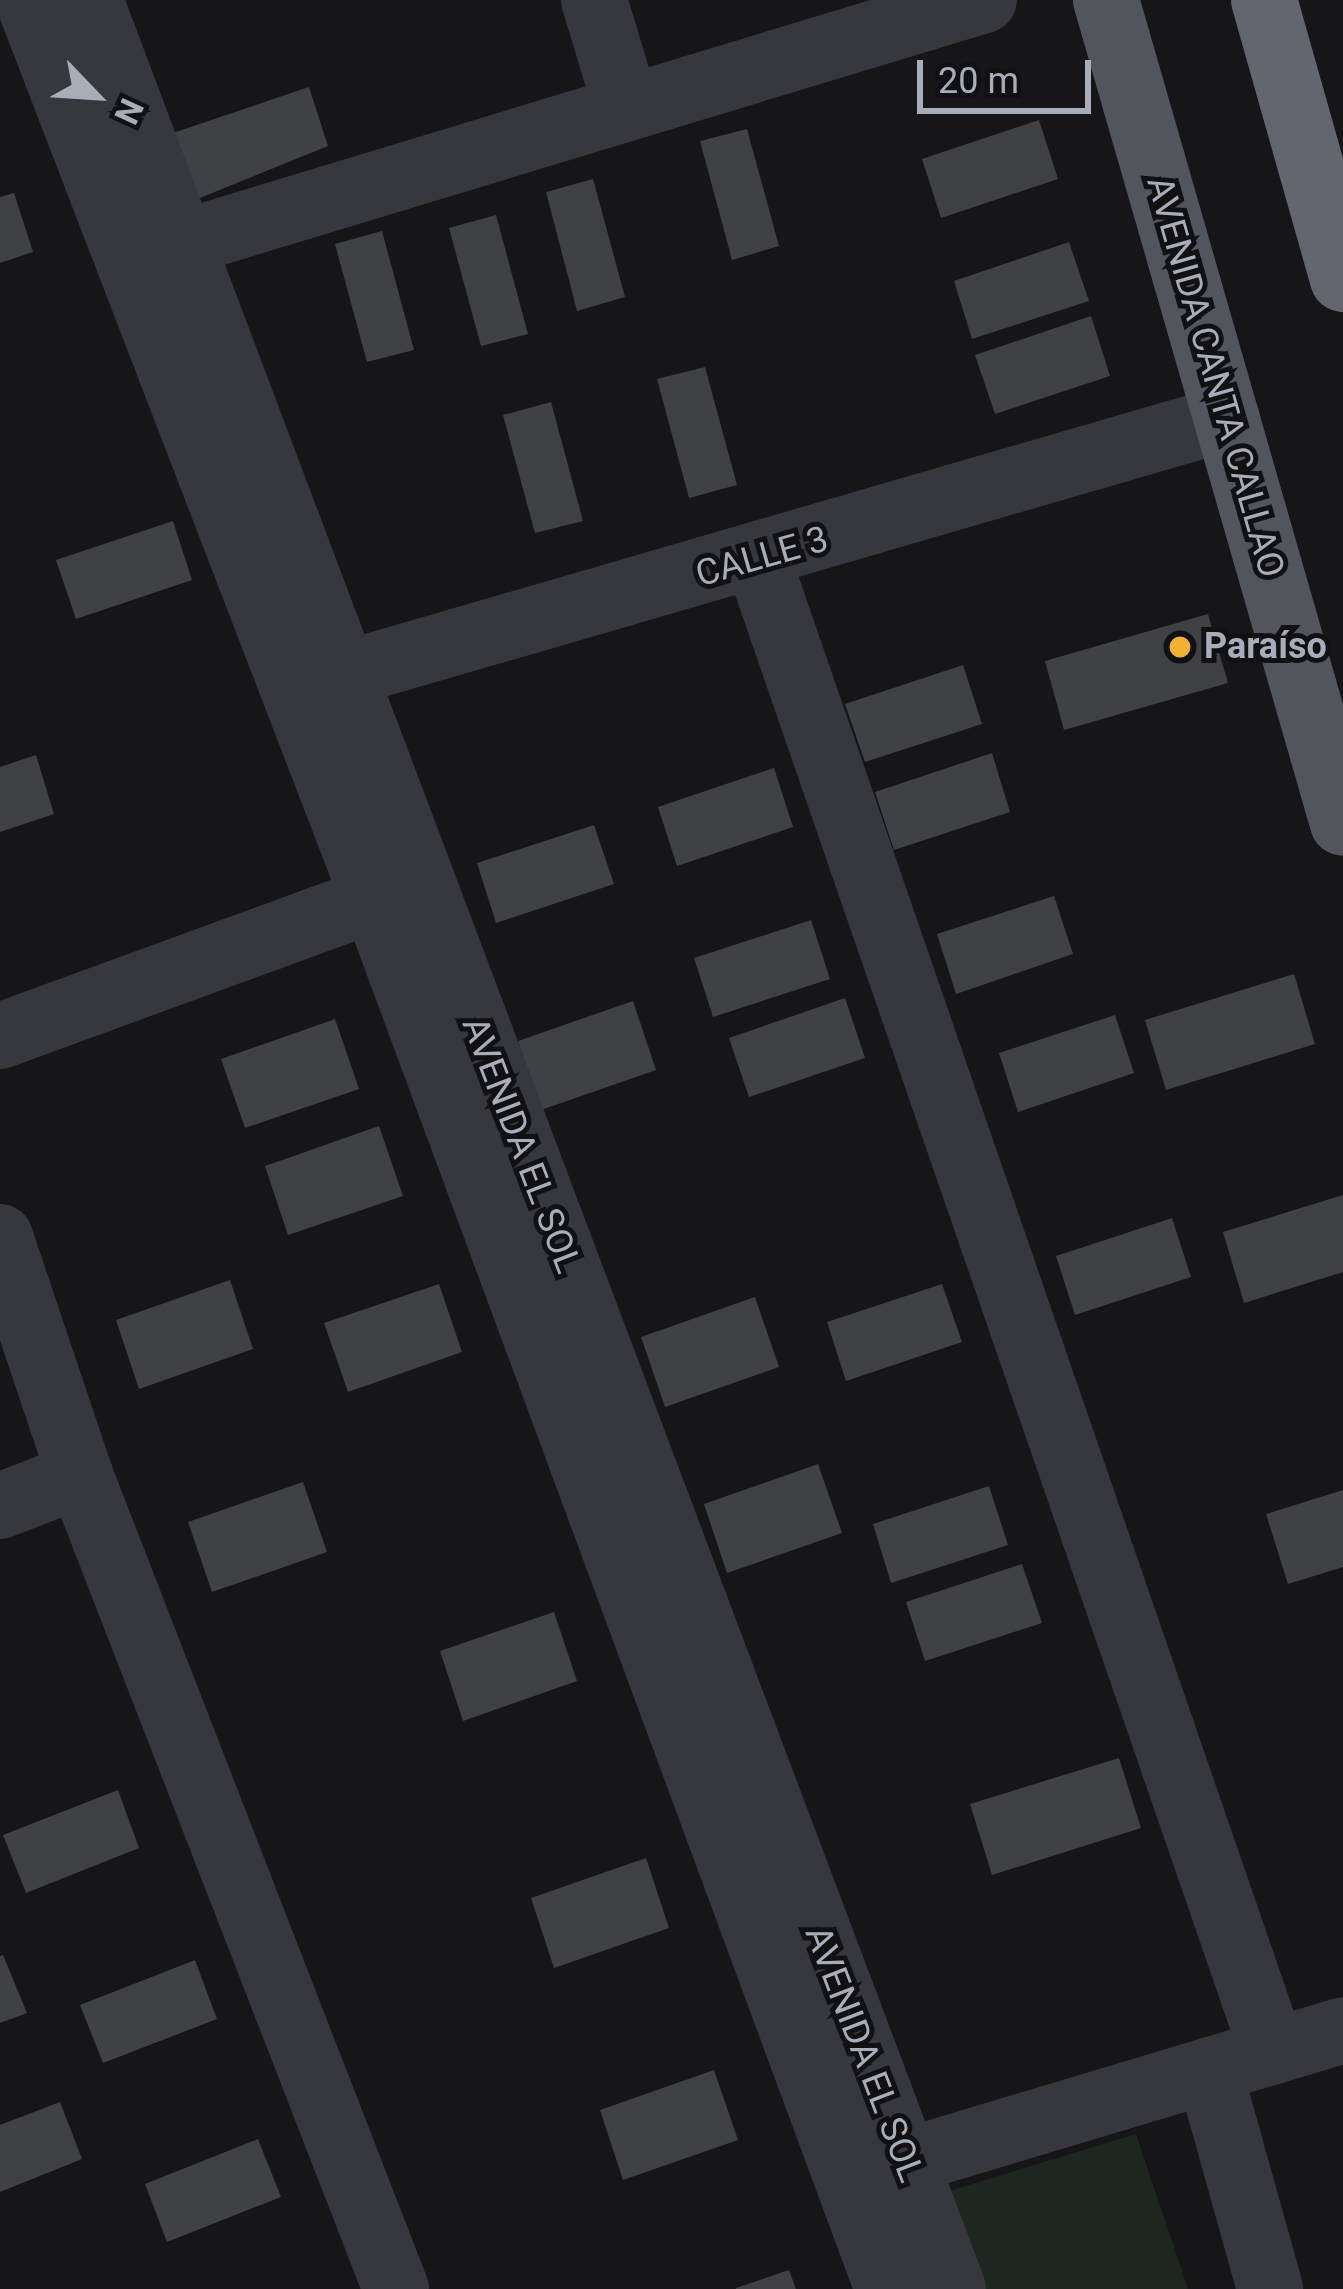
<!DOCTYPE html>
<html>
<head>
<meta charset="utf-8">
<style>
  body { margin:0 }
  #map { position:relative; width:1343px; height:2289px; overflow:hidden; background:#161618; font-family:Roboto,sans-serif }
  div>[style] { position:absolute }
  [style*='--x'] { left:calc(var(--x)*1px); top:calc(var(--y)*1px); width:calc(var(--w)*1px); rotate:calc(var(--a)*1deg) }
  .green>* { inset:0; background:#1e261f }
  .building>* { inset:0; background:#404145 }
  .minor>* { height:66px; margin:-33px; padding:0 33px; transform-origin:33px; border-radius:33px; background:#37383d }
  .major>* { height:66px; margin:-33px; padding:0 33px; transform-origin:33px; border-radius:33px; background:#53555c }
  .highway>* { height:66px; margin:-33px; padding:0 33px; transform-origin:33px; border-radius:33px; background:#63666e }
  .dots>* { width:33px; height:33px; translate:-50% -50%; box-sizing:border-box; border:6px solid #111113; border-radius:50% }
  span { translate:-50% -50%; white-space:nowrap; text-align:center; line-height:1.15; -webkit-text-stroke:10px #111113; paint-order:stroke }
  .street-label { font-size:36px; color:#a8adb8 }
  .poi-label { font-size:36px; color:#a8adb8; font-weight:700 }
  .left { translate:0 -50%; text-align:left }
  .north { position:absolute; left:36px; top:36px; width:120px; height:120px; -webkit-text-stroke:9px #111113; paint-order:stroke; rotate:115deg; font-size:33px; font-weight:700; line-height:48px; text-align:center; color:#a8adb8 }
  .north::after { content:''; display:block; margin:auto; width:42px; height:54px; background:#a8adb8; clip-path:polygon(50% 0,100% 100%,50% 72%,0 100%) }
  .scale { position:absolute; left:917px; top:60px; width:174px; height:54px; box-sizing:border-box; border:6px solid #a8adb8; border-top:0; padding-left:15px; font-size:36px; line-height:42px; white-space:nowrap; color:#a8adb8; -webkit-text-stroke:9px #111113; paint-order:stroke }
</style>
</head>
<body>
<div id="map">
  <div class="green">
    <i style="clip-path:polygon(1136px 2134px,1188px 2289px,982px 2289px,949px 2191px)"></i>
  </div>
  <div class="building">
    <i style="clip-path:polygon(309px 87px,328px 146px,195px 200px,167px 135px)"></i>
    <i style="clip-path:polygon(1039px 120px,1058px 179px,941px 218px,922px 159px)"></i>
    <i style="clip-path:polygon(747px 129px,779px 246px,732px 260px,700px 141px)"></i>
    <i style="clip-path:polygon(593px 179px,625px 297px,577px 311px,546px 192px)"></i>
    <i style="clip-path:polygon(14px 193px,33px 252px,0 263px,0 197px)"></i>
    <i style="clip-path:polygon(496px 215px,528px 334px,481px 346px,449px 228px)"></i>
    <i style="clip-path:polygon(382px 231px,414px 350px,367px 362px,335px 244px)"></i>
    <i style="clip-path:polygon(1069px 242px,1089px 301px,972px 339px,954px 281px)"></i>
    <i style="clip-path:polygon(1091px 316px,1110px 376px,995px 414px,975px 355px)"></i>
    <i style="clip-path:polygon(705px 367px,737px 485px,689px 498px,657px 379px)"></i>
    <i style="clip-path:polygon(551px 402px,583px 521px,535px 533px,503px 415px)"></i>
    <i style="clip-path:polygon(173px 521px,192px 580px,76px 619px,56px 560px)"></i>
    <i style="clip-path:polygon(1208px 614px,1228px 683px,1064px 730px,1045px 661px)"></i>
    <i style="clip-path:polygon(963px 665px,982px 724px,865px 762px,845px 704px)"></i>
    <i style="clip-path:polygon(992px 753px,1010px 812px,894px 850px,875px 792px)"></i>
    <i style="clip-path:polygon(36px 755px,54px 814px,0 832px,0 767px)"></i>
    <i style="clip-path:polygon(774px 768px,793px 827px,677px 866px,658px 807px)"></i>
    <i style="clip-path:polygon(594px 825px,614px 884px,496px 923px,477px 863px)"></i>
    <i style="clip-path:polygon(1054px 896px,1073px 954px,956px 994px,937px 934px)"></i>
    <i style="clip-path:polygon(811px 920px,830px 979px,713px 1017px,694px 958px)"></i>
    <i style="clip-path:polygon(1294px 974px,1315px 1044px,1166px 1090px,1145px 1020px)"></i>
    <i style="clip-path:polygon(845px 998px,865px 1058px,749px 1097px,729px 1038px)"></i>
    <i style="clip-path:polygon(633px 1001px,656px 1070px,541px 1110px,518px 1041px)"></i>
    <i style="clip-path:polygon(1115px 1015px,1134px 1073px,1018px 1112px,999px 1053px)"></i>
    <i style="clip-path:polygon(335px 1019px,359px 1089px,245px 1128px,221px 1059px)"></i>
    <i style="clip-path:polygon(379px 1126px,403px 1196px,288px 1235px,265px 1166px)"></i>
    <i style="clip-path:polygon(1343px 1195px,1343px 1272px,1244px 1303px,1223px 1232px)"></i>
    <i style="clip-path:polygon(1172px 1218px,1191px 1277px,1075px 1315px,1056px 1256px)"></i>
    <i style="clip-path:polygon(230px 1280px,253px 1349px,139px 1389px,116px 1320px)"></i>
    <i style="clip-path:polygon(439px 1284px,462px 1352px,348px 1392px,324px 1323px)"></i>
    <i style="clip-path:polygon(942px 1284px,962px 1342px,846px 1381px,827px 1322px)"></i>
    <i style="clip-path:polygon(755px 1297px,779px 1367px,665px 1407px,641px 1337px)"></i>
    <i style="clip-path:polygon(818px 1464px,842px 1533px,727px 1573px,704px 1504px)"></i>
    <i style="clip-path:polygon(303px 1482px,327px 1552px,212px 1592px,188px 1522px)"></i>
    <i style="clip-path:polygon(989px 1486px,1008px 1545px,891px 1583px,873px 1524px)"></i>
    <i style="clip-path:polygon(1343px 1490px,1343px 1567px,1288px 1584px,1266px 1514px)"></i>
    <i style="clip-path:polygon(1022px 1564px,1042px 1623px,925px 1661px,906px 1602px)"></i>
    <i style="clip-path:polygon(554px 1612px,577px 1681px,463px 1721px,440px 1651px)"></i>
    <i style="clip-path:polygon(1119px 1758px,1141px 1828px,992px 1875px,970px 1804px)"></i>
    <i style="clip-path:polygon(118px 1790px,139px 1848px,26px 1893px,3px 1835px)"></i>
    <i style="clip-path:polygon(646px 1858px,669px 1928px,554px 1968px,531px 1898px)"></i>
    <i style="clip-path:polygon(3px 1955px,27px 2013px,0 2023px,0 1956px)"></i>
    <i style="clip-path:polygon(195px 1960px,217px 2019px,103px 2063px,80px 2005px)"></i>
    <i style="clip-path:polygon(714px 2070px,738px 2140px,623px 2180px,600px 2110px)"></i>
    <i style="clip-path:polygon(60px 2102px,82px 2159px,0 2192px,0 2125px)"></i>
    <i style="clip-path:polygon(258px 2139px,281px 2197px,167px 2242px,145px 2184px)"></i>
    <i style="clip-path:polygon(789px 2270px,796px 2289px,736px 2289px,736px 2288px)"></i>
  </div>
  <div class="minor">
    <i style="--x:28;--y:0;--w:963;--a:68.95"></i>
    <i style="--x:374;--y:899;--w:1482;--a:69.71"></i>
    <i style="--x:90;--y:0;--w:2446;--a:69.34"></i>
    <i style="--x:594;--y:0;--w:108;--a:73.2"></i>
    <i style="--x:179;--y:244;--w:841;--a:-16.86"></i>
    <i style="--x:758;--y:560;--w:1578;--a:70.96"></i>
    <i style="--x:304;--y:686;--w:961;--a:-16.19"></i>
    <i style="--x:0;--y:1036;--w:398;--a:-20.1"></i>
    <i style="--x:0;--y:1237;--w:251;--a:71.4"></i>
    <i style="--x:80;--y:1475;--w:873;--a:68.78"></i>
    <i style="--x:0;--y:1506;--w:86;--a:-21.2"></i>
    <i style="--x:1209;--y:2070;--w:227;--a:74.4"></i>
    <i style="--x:904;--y:2162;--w:458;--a:-16.7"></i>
  </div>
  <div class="major">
    <i style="--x:1106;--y:0;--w:856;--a:73.94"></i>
  </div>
  <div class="highway">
    <i style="--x:1264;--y:0;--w:290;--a:74.2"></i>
  </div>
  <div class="dots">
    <i style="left:1180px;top:647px;background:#f2b134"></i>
  </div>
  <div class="street-label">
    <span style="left:1215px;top:377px;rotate:74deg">AVENIDA CANTA CALLAO</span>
    <span style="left:762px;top:557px;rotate:-16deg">CALLE 3</span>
    <span style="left:521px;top:1145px;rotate:69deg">AVENIDA EL SOL</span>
    <span style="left:864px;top:2054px;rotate:69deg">AVENIDA EL SOL</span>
  </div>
  <div class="poi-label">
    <span class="left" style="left:1204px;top:647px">Paraíso</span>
  </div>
  <div class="north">N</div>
  <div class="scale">20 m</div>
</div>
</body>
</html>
